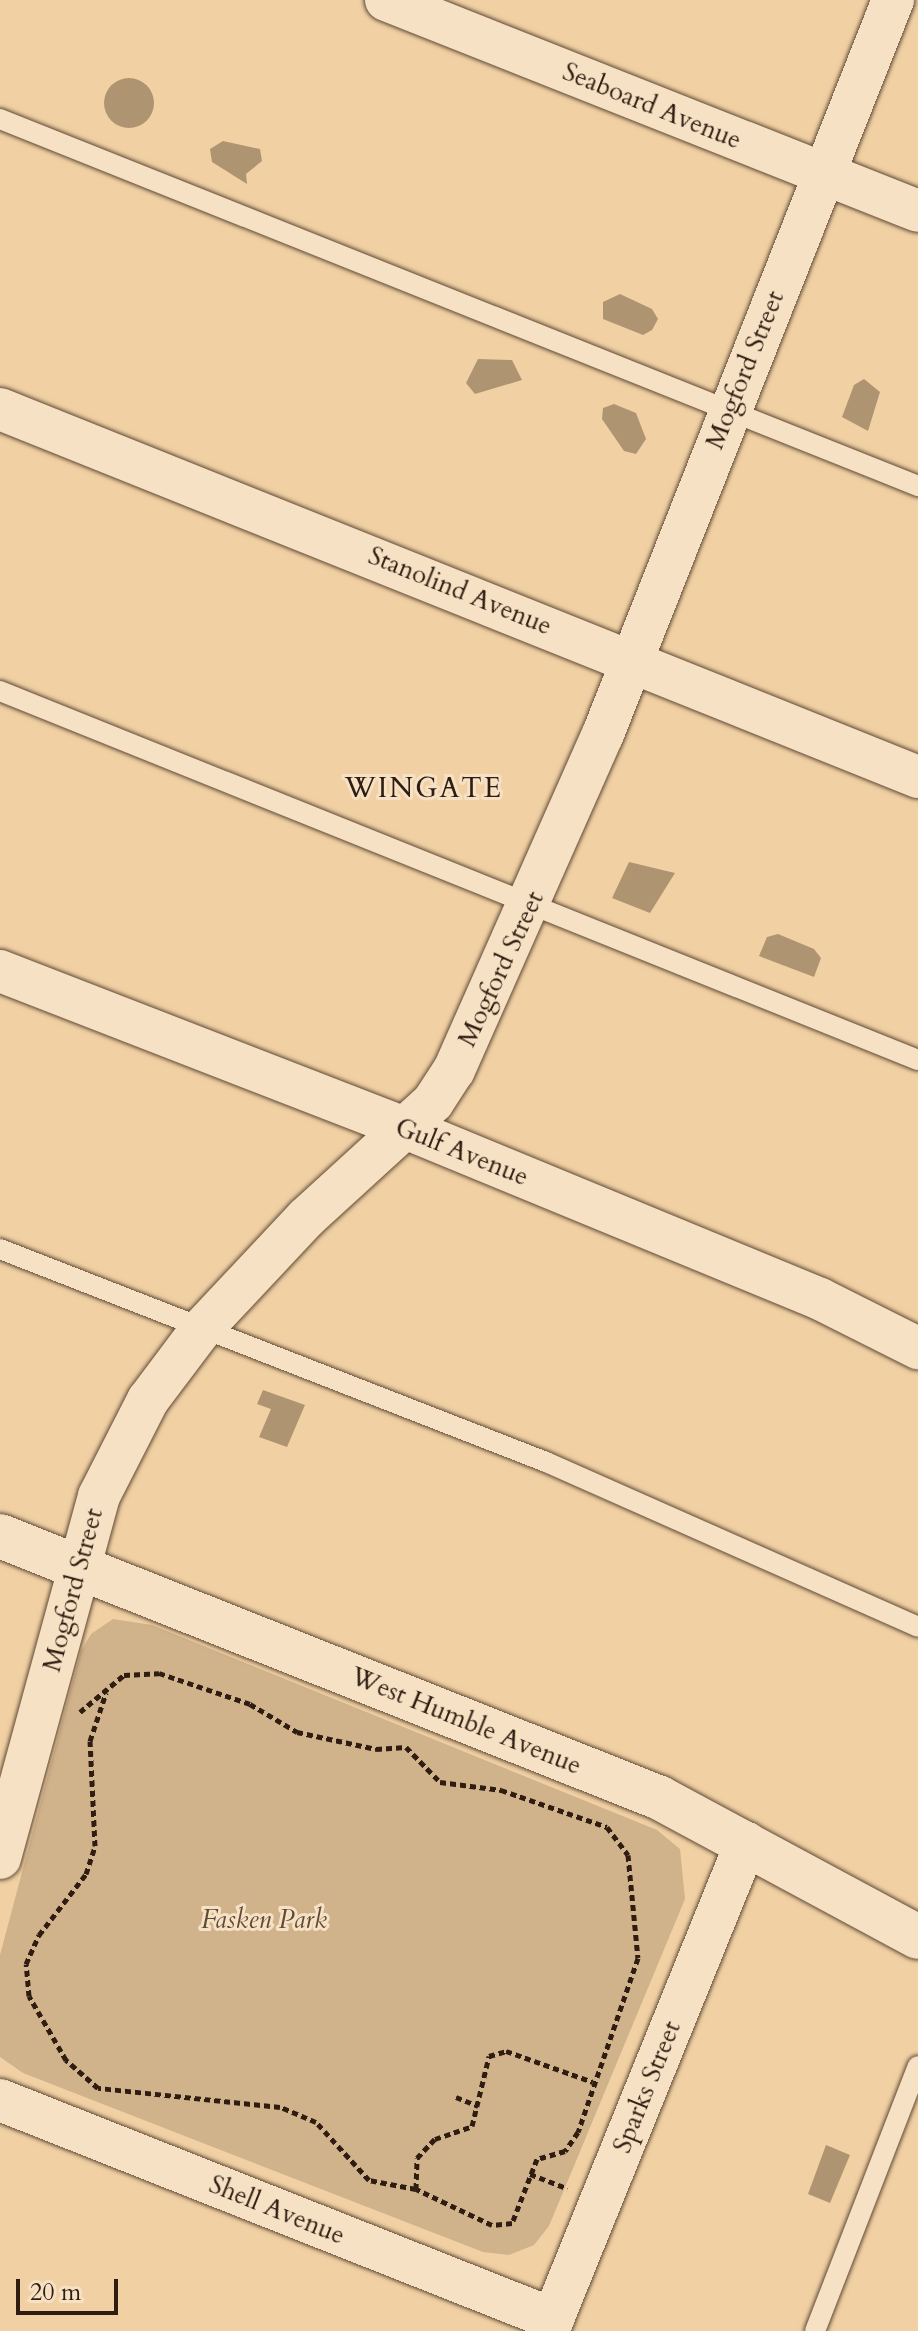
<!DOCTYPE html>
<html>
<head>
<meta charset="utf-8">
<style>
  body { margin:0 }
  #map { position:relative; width:918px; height:2331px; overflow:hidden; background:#f1d1a4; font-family:Cardo,serif }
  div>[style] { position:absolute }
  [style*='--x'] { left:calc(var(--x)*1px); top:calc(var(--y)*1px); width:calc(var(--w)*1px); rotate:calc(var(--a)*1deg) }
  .green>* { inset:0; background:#d0b28b }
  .water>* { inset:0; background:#af9472 }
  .round { border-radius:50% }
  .path>* { height:5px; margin-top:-2.5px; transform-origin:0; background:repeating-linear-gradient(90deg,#2f1d12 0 6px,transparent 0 10px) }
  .roads { filter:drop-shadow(0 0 2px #604a36) drop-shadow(0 0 2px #604a36) }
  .service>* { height:20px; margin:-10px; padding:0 10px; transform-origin:10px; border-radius:10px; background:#f6e1c4 }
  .minor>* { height:42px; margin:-21px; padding:0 21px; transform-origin:21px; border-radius:21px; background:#f6e1c4 }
  .tertiary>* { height:44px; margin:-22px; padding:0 22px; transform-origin:22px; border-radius:22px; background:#f6e1c4 }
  span { translate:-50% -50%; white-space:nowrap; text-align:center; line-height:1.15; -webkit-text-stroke:6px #f6e1c4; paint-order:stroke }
  .street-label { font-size:26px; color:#2f1d12 }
  .park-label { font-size:26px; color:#5f4a36; font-style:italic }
  .neighbourhood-label { font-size:28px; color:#2f1d12; letter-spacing:2px }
  .scale { position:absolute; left:16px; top:2279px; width:102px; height:36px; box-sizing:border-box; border:4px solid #2f1d12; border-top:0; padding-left:10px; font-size:24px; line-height:28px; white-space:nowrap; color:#2f1d12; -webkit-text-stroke:6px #f6e1c4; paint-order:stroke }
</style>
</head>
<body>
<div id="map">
  <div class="green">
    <i style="clip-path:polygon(113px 1619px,152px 1625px,657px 1830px,680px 1849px,685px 1899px,549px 2226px,534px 2245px,509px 2255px,483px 2252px,23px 2073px,0 2057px,0 1955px,81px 1651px,91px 1634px)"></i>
  </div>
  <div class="water">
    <i class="round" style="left:104px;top:78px;width:50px;height:50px"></i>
    <i style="clip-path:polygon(223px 141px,260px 149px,262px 161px,246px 174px,247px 184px,212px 162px,210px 149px)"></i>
    <i style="clip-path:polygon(620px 294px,652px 309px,658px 319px,652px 330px,643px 335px,603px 319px,603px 302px)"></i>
    <i style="clip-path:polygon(478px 359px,512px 360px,522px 380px,475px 394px,466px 383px)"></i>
    <i style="clip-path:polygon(864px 379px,880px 392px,868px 431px,842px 417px,854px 385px)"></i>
    <i style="clip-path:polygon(614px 404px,636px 413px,646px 439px,636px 454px,624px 451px,602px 419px,603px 408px)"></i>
    <i style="clip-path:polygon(629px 862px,675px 873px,650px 913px,612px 898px)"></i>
    <i style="clip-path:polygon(778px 934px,814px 949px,821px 958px,814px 977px,759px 956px,767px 937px)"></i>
    <i style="clip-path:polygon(263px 1390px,305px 1405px,287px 1447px,259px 1437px,271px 1409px,257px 1404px)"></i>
    <i style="clip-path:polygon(826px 2145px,850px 2155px,830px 2203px,808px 2194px)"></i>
  </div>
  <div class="path">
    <i style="--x:80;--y:1712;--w:57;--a:-40.1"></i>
    <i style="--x:124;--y:1675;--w:35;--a:-3"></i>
    <i style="--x:159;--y:1673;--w:96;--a:18.8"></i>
    <i style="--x:250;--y:1704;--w:55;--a:30.8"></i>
    <i style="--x:297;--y:1732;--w:81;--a:12.1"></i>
    <i style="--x:376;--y:1749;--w:30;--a:-4"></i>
    <i style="--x:406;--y:1747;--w:49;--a:45.8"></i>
    <i style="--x:440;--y:1782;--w:62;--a:7.5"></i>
    <i style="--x:501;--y:1790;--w:112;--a:19.2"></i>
    <i style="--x:607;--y:1827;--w:35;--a:53"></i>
    <i style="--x:628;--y:1855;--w:103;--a:84.5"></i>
    <i style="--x:638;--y:1958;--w:184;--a:109"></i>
    <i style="--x:578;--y:2132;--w:23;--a:124"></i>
    <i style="--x:565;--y:2151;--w:29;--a:164"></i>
    <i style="--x:537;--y:2159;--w:69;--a:111.3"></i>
    <i style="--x:512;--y:2223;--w:20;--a:174"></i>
    <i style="--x:492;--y:2225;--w:84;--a:-154.7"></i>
    <i style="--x:416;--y:2189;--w:48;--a:-169.2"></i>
    <i style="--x:369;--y:2180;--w:79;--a:-132.4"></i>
    <i style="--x:316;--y:2122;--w:39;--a:-157"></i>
    <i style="--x:280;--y:2107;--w:183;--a:-174"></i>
    <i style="--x:98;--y:2088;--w:43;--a:-138.8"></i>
    <i style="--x:66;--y:2060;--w:74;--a:-120"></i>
    <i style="--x:29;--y:1996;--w:32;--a:-95"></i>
    <i style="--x:26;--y:1964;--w:32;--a:-66"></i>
    <i style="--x:39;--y:1935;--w:77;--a:-52.4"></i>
    <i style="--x:86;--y:1874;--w:29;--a:-72"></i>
    <i style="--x:95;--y:1846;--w:105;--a:-92.7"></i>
    <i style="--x:90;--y:1741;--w:51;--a:-71.6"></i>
    <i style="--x:456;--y:2097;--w:24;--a:22"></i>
    <i style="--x:530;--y:2174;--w:40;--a:21"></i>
    <i style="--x:416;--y:2189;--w:31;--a:-88"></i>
    <i style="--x:417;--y:2158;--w:26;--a:-47"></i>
    <i style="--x:435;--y:2139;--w:39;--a:-19"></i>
    <i style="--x:472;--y:2126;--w:72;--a:-76.3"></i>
    <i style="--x:489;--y:2056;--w:18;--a:-16"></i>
    <i style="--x:506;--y:2051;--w:92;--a:19.6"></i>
  </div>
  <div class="roads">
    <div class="service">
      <i style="--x:0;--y:119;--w:989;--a:21.79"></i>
      <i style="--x:0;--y:691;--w:989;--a:21.9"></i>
      <i style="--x:0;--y:1249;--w:586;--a:21.31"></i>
      <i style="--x:546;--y:1462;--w:407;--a:23.9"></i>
      <i style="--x:815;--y:2331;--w:284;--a:-68.8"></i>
    </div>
    <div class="minor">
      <i style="--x:386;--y:0;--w:572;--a:21.63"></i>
      <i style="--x:0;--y:409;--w:989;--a:21.84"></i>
      <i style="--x:0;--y:971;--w:432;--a:21.2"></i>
      <i style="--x:403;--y:1127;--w:451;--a:22.4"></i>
      <i style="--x:820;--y:1299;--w:110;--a:26.6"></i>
      <i style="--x:0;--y:1858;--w:375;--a:-74.7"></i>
      <i style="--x:99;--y:1496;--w:108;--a:-63"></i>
      <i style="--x:148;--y:1400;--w:85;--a:-53.1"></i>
      <i style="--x:199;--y:1332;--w:156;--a:-46.8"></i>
      <i style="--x:306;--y:1218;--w:172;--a:-42.4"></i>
      <i style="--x:433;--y:1102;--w:38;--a:-57"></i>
      <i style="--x:454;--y:1070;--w:368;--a:-66.1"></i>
      <i style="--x:603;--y:734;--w:789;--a:-68.44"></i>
      <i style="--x:0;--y:2100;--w:595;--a:21.6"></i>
      <i style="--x:548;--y:2331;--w:527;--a:-67.92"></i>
    </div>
    <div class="tertiary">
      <i style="--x:0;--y:1536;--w:710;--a:21.65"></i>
      <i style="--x:660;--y:1798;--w:293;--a:28.3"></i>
    </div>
  </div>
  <div class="street-label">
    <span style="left:652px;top:106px;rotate:22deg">Seaboard Avenue</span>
    <span style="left:745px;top:370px;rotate:-68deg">Mogford Street</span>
    <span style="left:460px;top:591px;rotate:22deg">Stanolind Avenue</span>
    <span style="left:501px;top:969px;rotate:-65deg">Mogford Street</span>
    <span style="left:462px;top:1152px;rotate:22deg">Gulf Avenue</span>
    <span style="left:73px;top:1590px;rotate:-75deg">Mogford Street</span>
    <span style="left:466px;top:1721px;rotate:22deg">West Humble Avenue</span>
    <span style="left:647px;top:2087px;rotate:-68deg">Sparks Street</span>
    <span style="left:277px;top:2210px;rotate:22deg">Shell Avenue</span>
  </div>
  <div class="park-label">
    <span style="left:264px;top:1920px">Fasken Park</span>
  </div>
  <div class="neighbourhood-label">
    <span style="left:424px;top:788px">WINGATE</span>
  </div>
  <div class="scale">20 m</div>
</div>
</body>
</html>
